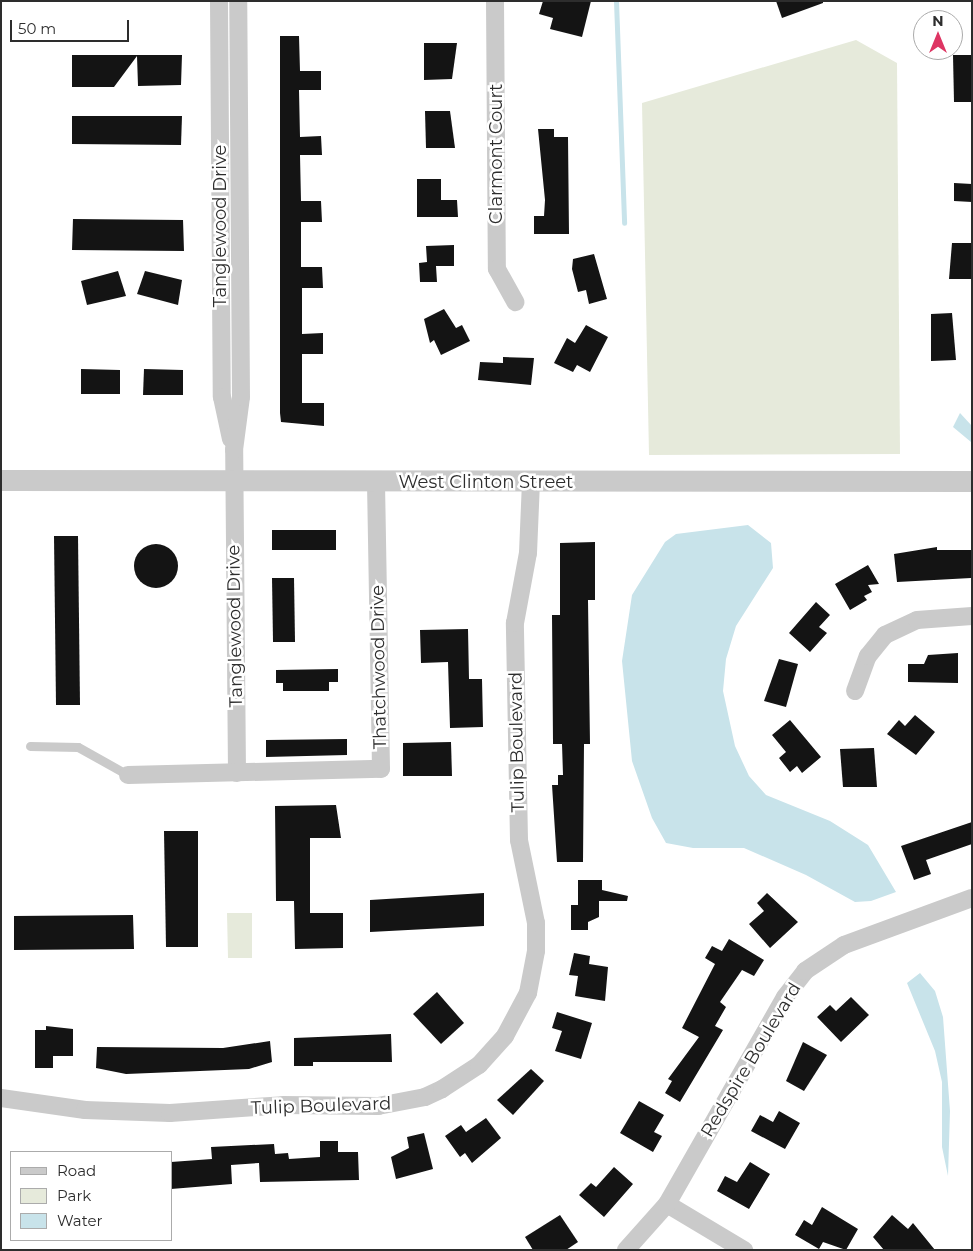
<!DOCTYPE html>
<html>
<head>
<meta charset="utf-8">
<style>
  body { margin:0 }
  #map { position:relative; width:973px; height:1251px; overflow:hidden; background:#fff; font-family:Montserrat,sans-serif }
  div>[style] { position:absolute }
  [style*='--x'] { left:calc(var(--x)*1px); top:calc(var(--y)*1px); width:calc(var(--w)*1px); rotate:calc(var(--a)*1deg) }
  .green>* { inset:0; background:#e6eadb }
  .water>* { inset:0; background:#c8e3ea }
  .stream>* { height:5px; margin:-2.5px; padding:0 2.5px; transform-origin:2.5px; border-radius:2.5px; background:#c8e3ea }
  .building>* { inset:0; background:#141414 }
  .round { border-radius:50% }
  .service>* { height:9px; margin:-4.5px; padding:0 4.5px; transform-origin:4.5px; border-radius:4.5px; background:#cacaca }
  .minor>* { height:18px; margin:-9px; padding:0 9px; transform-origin:9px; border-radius:9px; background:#cacaca }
  .tertiary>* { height:21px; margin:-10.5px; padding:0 10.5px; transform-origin:10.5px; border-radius:10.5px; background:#cacaca }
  span { translate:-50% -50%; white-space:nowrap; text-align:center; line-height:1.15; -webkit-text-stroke:5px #fff; paint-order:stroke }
  .street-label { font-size:18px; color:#2d2d2d }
  .frame { position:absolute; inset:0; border:2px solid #2d2d2d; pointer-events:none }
  .legend { position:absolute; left:10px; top:1151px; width:162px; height:90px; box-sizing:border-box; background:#fff; border:1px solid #ababab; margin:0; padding:6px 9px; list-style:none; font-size:15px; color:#2d2d2d }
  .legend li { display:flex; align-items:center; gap:10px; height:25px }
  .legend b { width:25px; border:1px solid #ababab }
  .north { position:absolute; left:913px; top:10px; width:50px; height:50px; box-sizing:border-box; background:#fff; border:1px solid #ababab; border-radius:50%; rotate:0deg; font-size:14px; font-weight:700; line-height:20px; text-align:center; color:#2d2d2d }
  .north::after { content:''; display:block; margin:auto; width:18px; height:22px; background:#de3563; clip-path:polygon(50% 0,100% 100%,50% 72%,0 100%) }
  .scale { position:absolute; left:10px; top:20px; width:119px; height:22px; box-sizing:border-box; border:2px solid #2d2d2d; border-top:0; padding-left:6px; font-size:15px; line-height:18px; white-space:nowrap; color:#2d2d2d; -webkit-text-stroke:4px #fff; paint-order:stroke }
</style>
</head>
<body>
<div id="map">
  <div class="green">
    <i style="clip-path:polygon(856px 40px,897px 63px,900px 454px,649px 455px,642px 103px)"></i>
    <i style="clip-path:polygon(227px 913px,252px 913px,252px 958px,228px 958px)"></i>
  </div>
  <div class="water">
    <i style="clip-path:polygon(960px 413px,972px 426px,971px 442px,953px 427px)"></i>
    <i style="clip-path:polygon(748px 525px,771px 543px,773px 568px,736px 626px,726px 659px,723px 691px,735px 746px,749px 776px,766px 795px,830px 821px,868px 845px,896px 892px,871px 901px,855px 902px,806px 875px,744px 848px,693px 848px,666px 843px,652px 818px,632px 761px,622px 661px,632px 595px,665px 542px,676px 534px)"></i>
    <i style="clip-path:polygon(920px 973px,935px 991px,943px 1017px,950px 1111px,948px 1176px,942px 1147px,942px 1082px,935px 1051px,907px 983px)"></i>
  </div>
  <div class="stream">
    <i style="--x:616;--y:1;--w:222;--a:87.9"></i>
  </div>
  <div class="building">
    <i style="clip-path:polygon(543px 1px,591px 1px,582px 37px,550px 29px,553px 18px,539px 14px)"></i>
    <i style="clip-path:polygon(776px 1px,823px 1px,823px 3px,782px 18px)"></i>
    <i style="clip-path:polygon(280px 36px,299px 36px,300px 71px,321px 71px,321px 90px,299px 90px,300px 137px,321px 136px,322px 155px,300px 155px,301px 201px,321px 201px,322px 222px,301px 222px,301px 267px,322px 267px,323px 288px,302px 288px,302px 334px,323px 333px,323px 354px,302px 354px,302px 403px,324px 403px,324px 426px,281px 422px,280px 413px)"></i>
    <i style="clip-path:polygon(424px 43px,457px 43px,452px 79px,424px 80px)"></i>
    <i style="clip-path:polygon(72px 55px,182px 55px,181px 85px,138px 86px,137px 56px,114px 87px,72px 87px)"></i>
    <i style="clip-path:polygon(953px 55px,972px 55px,972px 102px,954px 102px)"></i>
    <i style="clip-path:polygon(425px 111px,450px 111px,455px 148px,426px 148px)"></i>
    <i style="clip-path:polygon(72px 116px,182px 116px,181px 145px,72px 144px)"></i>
    <i style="clip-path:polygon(538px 129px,554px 129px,554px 137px,568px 137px,569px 234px,534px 234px,534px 216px,544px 216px,545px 200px)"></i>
    <i style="clip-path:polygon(417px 179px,441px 179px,441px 200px,457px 200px,458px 217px,417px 217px)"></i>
    <i style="clip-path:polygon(954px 183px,972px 184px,972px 202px,954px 201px)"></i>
    <i style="clip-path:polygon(73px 219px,183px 220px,184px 251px,72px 250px)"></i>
    <i style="clip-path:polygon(952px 243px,972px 243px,972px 279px,949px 279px)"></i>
    <i style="clip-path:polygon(454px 245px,454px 266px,436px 266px,437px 282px,420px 282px,419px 263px,427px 262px,426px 246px)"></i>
    <i style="clip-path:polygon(594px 254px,607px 299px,589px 304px,586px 290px,578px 292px,572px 269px,573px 259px)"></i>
    <i style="clip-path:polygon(118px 271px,126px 296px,87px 305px,81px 281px)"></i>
    <i style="clip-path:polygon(145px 271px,182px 280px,178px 305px,137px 294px)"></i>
    <i style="clip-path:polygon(444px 309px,456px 328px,462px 325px,470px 341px,441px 355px,434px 340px,430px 343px,424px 319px)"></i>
    <i style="clip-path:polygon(952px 313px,956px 360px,931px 361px,931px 314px)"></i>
    <i style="clip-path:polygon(586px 325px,608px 337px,590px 372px,577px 365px,573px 372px,554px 363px,567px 338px,575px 343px)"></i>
    <i style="clip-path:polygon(503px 357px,534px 358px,531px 385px,478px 380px,480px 362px,503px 363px)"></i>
    <i style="clip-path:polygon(81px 369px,120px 370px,120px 394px,81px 394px)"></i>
    <i style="clip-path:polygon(144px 369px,183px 370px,183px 395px,143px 395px)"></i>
    <i style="clip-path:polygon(272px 530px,336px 530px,336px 550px,272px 550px)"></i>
    <i style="clip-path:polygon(54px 536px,78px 536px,80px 705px,56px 705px)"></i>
    <i style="clip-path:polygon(595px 542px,595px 600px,588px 600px,590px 744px,584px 744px,583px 862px,557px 862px,552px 785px,558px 785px,558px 775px,563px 775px,562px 744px,553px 744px,552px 615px,560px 615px,560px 543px)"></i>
    <i class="round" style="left:134px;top:544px;width:44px;height:44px"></i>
    <i style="clip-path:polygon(937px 547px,937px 550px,972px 550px,971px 578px,897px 582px,894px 554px)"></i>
    <i style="clip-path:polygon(868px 565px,879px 584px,868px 585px,872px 592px,864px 596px,867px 600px,850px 610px,835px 584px)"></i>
    <i style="clip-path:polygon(272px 578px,294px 578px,295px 642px,273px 642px)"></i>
    <i style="clip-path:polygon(816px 602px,830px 615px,819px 627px,827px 633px,810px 652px,789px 633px)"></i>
    <i style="clip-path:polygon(468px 629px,469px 679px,482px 679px,483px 727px,450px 728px,448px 662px,421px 663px,420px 630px)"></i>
    <i style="clip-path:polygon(958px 653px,958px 683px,908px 682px,908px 664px,924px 664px,928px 655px)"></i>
    <i style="clip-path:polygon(779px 659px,798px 664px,786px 707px,764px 701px)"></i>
    <i style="clip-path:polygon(338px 669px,338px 682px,329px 682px,329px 691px,283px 691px,283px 683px,276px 683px,276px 670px)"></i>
    <i style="clip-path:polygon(915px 715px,935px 732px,916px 755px,887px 734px,899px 720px,905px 726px)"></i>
    <i style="clip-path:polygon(790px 720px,821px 757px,802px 773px,797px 766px,790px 772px,779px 758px,786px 752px,772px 735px)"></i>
    <i style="clip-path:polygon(347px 739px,347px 755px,266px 757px,266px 740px)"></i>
    <i style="clip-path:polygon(451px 742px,452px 776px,403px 776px,403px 743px)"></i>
    <i style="clip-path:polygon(874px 748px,877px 787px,843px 787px,840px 749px)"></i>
    <i style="clip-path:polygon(336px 805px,341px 838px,310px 838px,310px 913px,343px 913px,343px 948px,295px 949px,294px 901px,276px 901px,275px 806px)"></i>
    <i style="clip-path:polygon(972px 822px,972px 844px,926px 860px,931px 874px,914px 880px,901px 846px)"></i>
    <i style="clip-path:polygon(164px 831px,198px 831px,198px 947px,166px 947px)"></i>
    <i style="clip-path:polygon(578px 880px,602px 880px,602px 890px,628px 896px,627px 901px,599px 901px,599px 917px,588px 922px,588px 930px,571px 930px,571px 905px,578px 905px)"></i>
    <i style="clip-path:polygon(484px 893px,484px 926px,370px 932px,370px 900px)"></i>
    <i style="clip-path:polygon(767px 893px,798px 922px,770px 948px,749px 924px,764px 911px,757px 903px)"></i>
    <i style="clip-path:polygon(133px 915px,134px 949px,14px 950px,14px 916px)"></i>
    <i style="clip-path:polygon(729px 939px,764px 960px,754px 976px,742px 970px,720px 1002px,726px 1007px,715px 1026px,723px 1030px,680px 1102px,665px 1093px,672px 1081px,668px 1079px,699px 1037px,682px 1028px,715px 964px,705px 958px,712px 946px,722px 951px)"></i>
    <i style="clip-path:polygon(574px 953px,590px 956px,589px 964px,608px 967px,605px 1001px,575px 996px,578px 976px,569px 975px)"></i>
    <i style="clip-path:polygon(437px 992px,464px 1023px,441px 1044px,413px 1014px)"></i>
    <i style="clip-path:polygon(851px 997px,869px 1015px,841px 1042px,817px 1017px,830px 1005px,836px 1011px)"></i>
    <i style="clip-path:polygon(557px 1012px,592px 1023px,581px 1059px,555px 1051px,562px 1031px,552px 1028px)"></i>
    <i style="clip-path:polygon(46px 1026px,73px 1029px,73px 1056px,53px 1056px,53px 1068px,35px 1068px,35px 1030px,46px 1030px)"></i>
    <i style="clip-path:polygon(391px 1034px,392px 1062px,313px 1062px,313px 1066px,294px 1066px,294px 1038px)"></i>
    <i style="clip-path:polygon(270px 1041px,272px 1062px,249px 1069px,126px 1074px,96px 1068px,97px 1047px,223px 1048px)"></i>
    <i style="clip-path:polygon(803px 1042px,827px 1055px,804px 1091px,786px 1081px)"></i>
    <i style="clip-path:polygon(531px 1069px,544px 1081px,513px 1115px,497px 1100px)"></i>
    <i style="clip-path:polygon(639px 1101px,664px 1115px,654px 1132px,662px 1136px,653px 1152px,620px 1133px)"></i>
    <i style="clip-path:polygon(779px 1111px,800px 1123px,785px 1149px,751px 1131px,760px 1115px,773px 1122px)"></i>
    <i style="clip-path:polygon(486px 1118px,501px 1138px,472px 1163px,465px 1153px,460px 1157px,445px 1136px,461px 1125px,466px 1132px)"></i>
    <i style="clip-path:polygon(424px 1133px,433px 1169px,396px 1179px,391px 1157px,409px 1148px,407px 1137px)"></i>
    <i style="clip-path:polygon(320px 1141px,338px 1141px,338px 1152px,358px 1152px,359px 1180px,260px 1182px,259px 1163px,231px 1165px,232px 1184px,171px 1189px,171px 1162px,212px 1159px,211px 1147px,274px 1144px,275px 1154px,288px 1153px,289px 1159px,320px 1157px)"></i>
    <i style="clip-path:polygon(750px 1162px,770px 1174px,749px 1209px,717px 1191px,725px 1176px,737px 1182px)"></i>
    <i style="clip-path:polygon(614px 1167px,633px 1184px,604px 1217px,579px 1195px,591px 1183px,596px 1187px)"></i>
    <i style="clip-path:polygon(822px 1207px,858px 1229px,846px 1250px,823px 1242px,819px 1249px,795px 1235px,804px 1220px,812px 1225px)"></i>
    <i style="clip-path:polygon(560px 1215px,578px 1242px,566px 1250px,533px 1250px,525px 1237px)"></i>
    <i style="clip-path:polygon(892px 1215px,908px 1229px,913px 1223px,935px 1250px,884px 1250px,873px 1237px)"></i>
  </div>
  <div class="service">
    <i style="--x:30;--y:746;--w:48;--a:1.2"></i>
    <i style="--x:78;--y:747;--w:57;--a:29.2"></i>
  </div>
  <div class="minor">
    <i style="--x:219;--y:1;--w:396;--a:89.6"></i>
    <i style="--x:222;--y:397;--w:43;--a:77.9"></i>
    <i style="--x:495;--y:1;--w:268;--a:89.6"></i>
    <i style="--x:497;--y:269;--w:38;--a:61"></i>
    <i style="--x:855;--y:691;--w:37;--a:-70"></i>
    <i style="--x:868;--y:656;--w:27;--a:-51"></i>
    <i style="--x:885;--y:635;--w:35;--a:-25"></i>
    <i style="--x:917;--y:620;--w:55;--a:-4.2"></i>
    <i style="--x:237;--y:773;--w:323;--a:-90.5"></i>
    <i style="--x:234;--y:450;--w:53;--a:-82.5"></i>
    <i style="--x:241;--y:397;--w:396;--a:-90.4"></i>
    <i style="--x:128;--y:775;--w:253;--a:-1.4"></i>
    <i style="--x:381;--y:769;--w:288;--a:-91"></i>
    <i style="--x:1;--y:1098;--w:85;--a:8.1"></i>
    <i style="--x:85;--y:1110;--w:85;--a:2"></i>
    <i style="--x:170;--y:1113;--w:113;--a:-4"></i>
    <i style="--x:283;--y:1105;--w:95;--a:0.6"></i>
    <i style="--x:378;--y:1106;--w:48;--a:-10.8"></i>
    <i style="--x:425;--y:1097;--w:19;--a:-25"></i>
    <i style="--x:442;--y:1089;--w:44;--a:-33"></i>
    <i style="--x:479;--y:1065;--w:39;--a:-48"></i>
    <i style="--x:505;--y:1036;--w:49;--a:-61.9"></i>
    <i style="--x:528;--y:993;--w:43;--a:-79.2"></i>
    <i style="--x:536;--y:951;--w:28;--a:-90"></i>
    <i style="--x:536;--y:923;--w:85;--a:-101.6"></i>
    <i style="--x:519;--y:840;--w:217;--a:-91.1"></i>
    <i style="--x:515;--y:623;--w:71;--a:-79.5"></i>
    <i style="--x:528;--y:553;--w:71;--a:-87.6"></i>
    <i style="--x:667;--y:1204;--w:90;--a:30.9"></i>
    <i style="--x:626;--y:1250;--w:62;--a:-48.3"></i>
    <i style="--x:667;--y:1204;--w:238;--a:-60.3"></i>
    <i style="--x:785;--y:997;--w:33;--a:-52"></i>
    <i style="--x:805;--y:971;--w:47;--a:-33.7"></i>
    <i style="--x:844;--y:945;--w:136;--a:-20.2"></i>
  </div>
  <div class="tertiary">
    <i style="--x:1;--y:480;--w:971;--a:0.06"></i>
  </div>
  <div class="street-label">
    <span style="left:496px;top:154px;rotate:-90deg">Clarmont Court</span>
    <span style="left:220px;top:226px;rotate:-90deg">Tanglewood Drive</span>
    <span style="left:486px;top:482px">West Clinton Street</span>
    <span style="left:235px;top:626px;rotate:-91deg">Tanglewood Drive</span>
    <span style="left:379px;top:667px;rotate:-91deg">Thatchwood Drive</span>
    <span style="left:517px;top:742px;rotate:-91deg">Tulip Boulevard</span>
    <span style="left:751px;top:1060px;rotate:-59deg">Redspire Boulevard</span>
    <span style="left:321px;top:1106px;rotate:-2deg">Tulip Boulevard</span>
  </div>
  <div class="frame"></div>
  <ul class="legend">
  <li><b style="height:6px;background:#cacaca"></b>Road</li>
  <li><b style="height:14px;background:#e6eadb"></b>Park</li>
  <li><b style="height:14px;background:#c8e3ea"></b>Water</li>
  </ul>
  <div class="north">N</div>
  <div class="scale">50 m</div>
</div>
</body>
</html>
